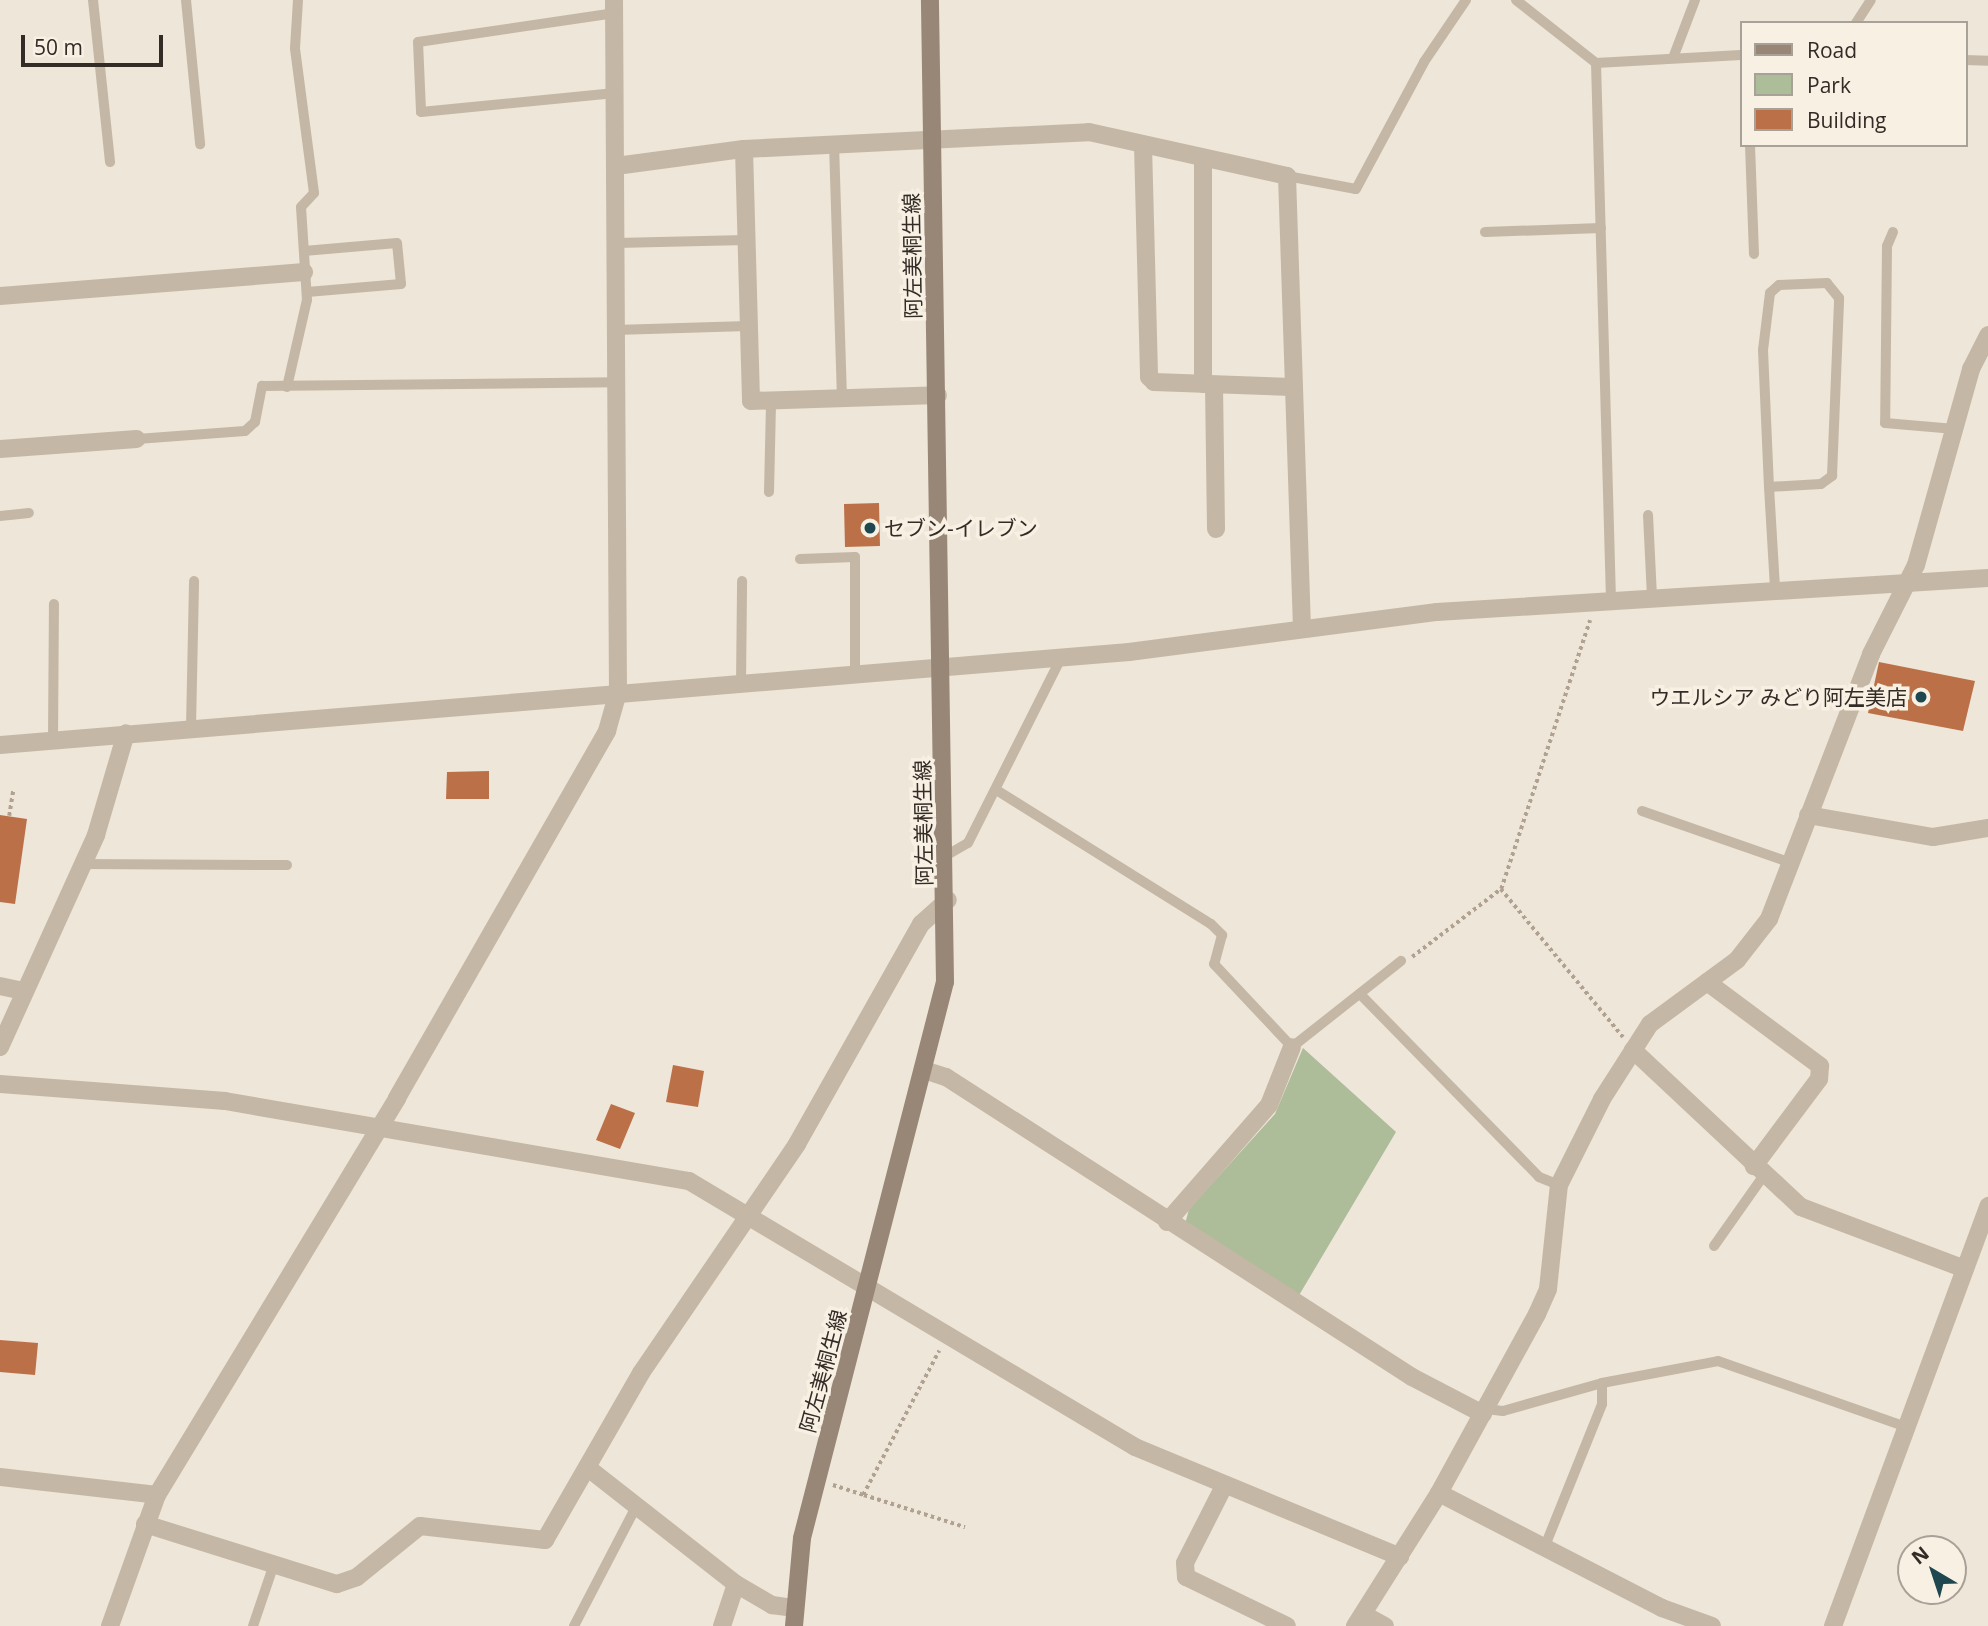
<!DOCTYPE html>
<html>
<head>
<meta charset="utf-8">
<style>
  body { margin:0 }
  #map { position:relative; width:1988px; height:1626px; overflow:hidden; background:#eee6d8; font-family:"Open Sans","Noto Sans JP",sans-serif }
  div>[style] { position:absolute }
  [style*='--x'] { left:calc(var(--x)*1px); top:calc(var(--y)*1px); width:calc(var(--w)*1px); rotate:calc(var(--a)*1deg) }
  .green>* { inset:0; background:#adbc99 }
  .building>* { inset:0; background:#bc7048 }
  .path>* { height:3.5px; margin-top:-1.75px; transform-origin:0; background:repeating-linear-gradient(90deg,#b1a190 0 3.5px,transparent 0 7px) }
  .service>* { height:10px; margin:-5px; padding:0 5px; transform-origin:5px; border-radius:5px; background:#c5b7a5 }
  .minor>* { height:18px; margin:-9px; padding:0 9px; transform-origin:9px; border-radius:9px; background:#c5b7a5 }
  .tertiary>* { height:18px; margin:-9px; padding:0 9px; transform-origin:9px; border-radius:9px; background:#c5b7a5 }
  .secondary>* { height:18px; margin:-9px; padding:0 9px; transform-origin:9px; border-radius:9px; background:#988777 }
  .dots>* { width:19px; height:19px; translate:-50% -50%; box-sizing:border-box; border:4px solid #f7f0e3; border-radius:50% }
  span { translate:-50% -50%; white-space:nowrap; text-align:center; line-height:1.15; -webkit-text-stroke:7px #f7f0e3; paint-order:stroke }
  .street-label { font-size:21px; color:#322b26 }
  .poi-label { font-size:21px; color:#322b26 }
  .left { translate:0 -50%; text-align:left }
  .right { translate:-100% -50%; text-align:right }
  .legend { position:absolute; left:1740px; top:21px; width:228px; height:126px; box-sizing:border-box; background:#f7f0e3; border:2px solid #a8a197; margin:0; padding:9px 12px; list-style:none; font-size:21px; color:#322b26 }
  .legend li { display:flex; align-items:center; gap:14px; height:35px }
  .legend b { width:35px; border:2px solid #a8a197 }
  .north { position:absolute; left:1897px; top:1535px; width:70px; height:70px; box-sizing:border-box; background:#f7f0e3; border:2px solid #a8a197; border-radius:50%; rotate:321deg; font-size:19px; font-weight:700; line-height:28px; text-align:center; color:#322b26 }
  .north::after { content:''; display:block; margin:auto; width:24px; height:32px; background:#1f474f; clip-path:polygon(50% 0,100% 100%,50% 72%,0 100%) }
  .scale { position:absolute; left:21px; top:35px; width:142px; height:32px; box-sizing:border-box; border:4px solid #322b26; border-top:0; padding-left:9px; font-size:21px; line-height:24px; white-space:nowrap; color:#322b26; -webkit-text-stroke:5px #f7f0e3; paint-order:stroke }
</style>
</head>
<body>
<div id="map">
  <div class="green">
    <i style="clip-path:polygon(1303px 1048px,1396px 1132px,1298px 1297px,1185px 1224px,1189px 1209px,1275px 1114px)"></i>
  </div>
  <div class="building">
    <i style="clip-path:polygon(879px 503px,880px 546px,845px 547px,844px 504px)"></i>
    <i style="clip-path:polygon(1879px 662px,1975px 681px,1963px 731px,1868px 713px)"></i>
    <i style="clip-path:polygon(489px 771px,489px 799px,446px 799px,447px 772px)"></i>
    <i style="clip-path:polygon(0 815px,27px 819px,15px 904px,0 902px)"></i>
    <i style="clip-path:polygon(673px 1065px,704px 1071px,698px 1107px,666px 1102px)"></i>
    <i style="clip-path:polygon(611px 1104px,635px 1113px,620px 1149px,596px 1140px)"></i>
    <i style="clip-path:polygon(0 1340px,38px 1343px,35px 1375px,0 1372px)"></i>
  </div>
  <div class="path">
    <i style="--x:9;--y:816;--w:26;--a:-81"></i>
    <i style="--x:1501;--y:889;--w:283;--a:-71.7"></i>
    <i style="--x:1412;--y:957;--w:112;--a:-37.4"></i>
    <i style="--x:1501;--y:889;--w:192;--a:50.5"></i>
    <i style="--x:833;--y:1485;--w:32;--a:18"></i>
    <i style="--x:863;--y:1495;--w:163;--a:-62.2"></i>
    <i style="--x:864;--y:1495;--w:106;--a:17.6"></i>
  </div>
  <div class="service">
    <i style="--x:93;--y:0;--w:163;--a:84"></i>
    <i style="--x:186;--y:0;--w:145;--a:84.4"></i>
    <i style="--x:1516;--y:0;--w:102;--a:38.2"></i>
    <i style="--x:1596;--y:63;--w:145;--a:-3.2"></i>
    <i style="--x:615;--y:13;--w:199;--a:171.6"></i>
    <i style="--x:418;--y:42;--w:70;--a:87.5"></i>
    <i style="--x:421;--y:112;--w:195;--a:-5.6"></i>
    <i style="--x:1856;--y:23;--w:27;--a:-57"></i>
    <i style="--x:1673;--y:58;--w:62;--a:-69.2"></i>
    <i style="--x:1965;--y:60;--w:23;--a:2"></i>
    <i style="--x:1596;--y:63;--w:537;--a:88.4"></i>
    <i style="--x:834;--y:144;--w:255;--a:88.2"></i>
    <i style="--x:1750;--y:145;--w:109;--a:87.9"></i>
    <i style="--x:1287;--y:176;--w:70;--a:10.7"></i>
    <i style="--x:1356;--y:189;--w:144;--a:-61.8"></i>
    <i style="--x:1424;--y:62;--w:75;--a:-55.9"></i>
    <i style="--x:1485;--y:232;--w:116;--a:-2"></i>
    <i style="--x:1893;--y:232;--w:15;--a:113"></i>
    <i style="--x:1887;--y:246;--w:177;--a:90.6"></i>
    <i style="--x:1885;--y:423;--w:70;--a:4.9"></i>
    <i style="--x:616;--y:243;--w:130;--a:-1.3"></i>
    <i style="--x:304;--y:251;--w:93;--a:-4.9"></i>
    <i style="--x:397;--y:243;--w:41;--a:84.4"></i>
    <i style="--x:401;--y:284;--w:94;--a:175.1"></i>
    <i style="--x:615;--y:330;--w:133;--a:-1.7"></i>
    <i style="--x:287;--y:387;--w:89;--a:-77.1"></i>
    <i style="--x:307;--y:300;--w:93;--a:-93.7"></i>
    <i style="--x:301;--y:207;--w:19;--a:-47"></i>
    <i style="--x:314;--y:193;--w:146;--a:-97.5"></i>
    <i style="--x:295;--y:48;--w:48;--a:-86.4"></i>
    <i style="--x:137;--y:439;--w:108;--a:-4.2"></i>
    <i style="--x:245;--y:431;--w:13;--a:-42"></i>
    <i style="--x:255;--y:422;--w:37;--a:-79"></i>
    <i style="--x:262;--y:386;--w:353;--a:-0.6"></i>
    <i style="--x:1769;--y:487;--w:52;--a:-3.3"></i>
    <i style="--x:1821;--y:484;--w:14;--a:-36"></i>
    <i style="--x:1832;--y:476;--w:178;--a:-87.7"></i>
    <i style="--x:1839;--y:298;--w:19;--a:-129"></i>
    <i style="--x:1827;--y:283;--w:48;--a:177.6"></i>
    <i style="--x:1779;--y:285;--w:12;--a:138"></i>
    <i style="--x:1770;--y:293;--w:57;--a:97"></i>
    <i style="--x:1763;--y:350;--w:137;--a:87.5"></i>
    <i style="--x:1769;--y:487;--w:101;--a:86.6"></i>
    <i style="--x:769;--y:492;--w:90;--a:-88.7"></i>
    <i style="--x:1648;--y:515;--w:82;--a:87.2"></i>
    <i style="--x:0;--y:516;--w:29;--a:-6"></i>
    <i style="--x:800;--y:559;--w:55;--a:-2.1"></i>
    <i style="--x:855;--y:557;--w:117;--a:90"></i>
    <i style="--x:741;--y:684;--w:103;--a:-89.4"></i>
    <i style="--x:191;--y:727;--w:146;--a:-88.8"></i>
    <i style="--x:53;--y:740;--w:136;--a:-89.6"></i>
    <i style="--x:998;--y:791;--w:251;--a:32"></i>
    <i style="--x:1211;--y:924;--w:16;--a:45"></i>
    <i style="--x:1222;--y:935;--w:30;--a:105"></i>
    <i style="--x:1214;--y:964;--w:114;--a:46.8"></i>
    <i style="--x:1292;--y:1047;--w:139;--a:-38.3"></i>
    <i style="--x:1642;--y:811;--w:158;--a:19.2"></i>
    <i style="--x:947;--y:855;--w:24;--a:-30"></i>
    <i style="--x:968;--y:843;--w:207;--a:-63.3"></i>
    <i style="--x:82;--y:864;--w:205;--a:0.3"></i>
    <i style="--x:1360;--y:994;--w:256;--a:45.6"></i>
    <i style="--x:1539;--y:1177;--w:22;--a:22"></i>
    <i style="--x:1714;--y:1246;--w:87;--a:-54.8"></i>
    <i style="--x:1486;--y:1409;--w:17;--a:7"></i>
    <i style="--x:1503;--y:1411;--w:103;--a:-15.8"></i>
    <i style="--x:1602;--y:1383;--w:118;--a:-10.7"></i>
    <i style="--x:1718;--y:1361;--w:197;--a:19.3"></i>
    <i style="--x:1545;--y:1546;--w:153;--a:-68.1"></i>
    <i style="--x:1602;--y:1404;--w:21;--a:-90"></i>
    <i style="--x:253;--y:1626;--w:62;--a:-71.3"></i>
    <i style="--x:574;--y:1626;--w:136;--a:-62.5"></i>
  </div>
  <div class="minor">
    <i style="--x:614;--y:0;--w:692;--a:89.67"></i>
    <i style="--x:1143;--y:145;--w:232;--a:88.5"></i>
    <i style="--x:1149;--y:377;--w:7;--a:45"></i>
    <i style="--x:1154;--y:382;--w:138;--a:2.1"></i>
    <i style="--x:744;--y:149;--w:252;--a:88.4"></i>
    <i style="--x:751;--y:401;--w:187;--a:-1.8"></i>
    <i style="--x:616;--y:166;--w:129;--a:-7.6"></i>
    <i style="--x:744;--y:149;--w:345;--a:-2.8"></i>
    <i style="--x:1089;--y:132;--w:203;--a:12.5"></i>
    <i style="--x:1287;--y:176;--w:452;--a:88.1"></i>
    <i style="--x:0;--y:296;--w:305;--a:-4.5"></i>
    <i style="--x:1203;--y:384;--w:224;--a:-90"></i>
    <i style="--x:1214;--y:385;--w:144;--a:89.2"></i>
    <i style="--x:0;--y:449;--w:137;--a:-4.2"></i>
    <i style="--x:1808;--y:815;--w:127;--a:10"></i>
    <i style="--x:1933;--y:837;--w:56;--a:-9.3"></i>
    <i style="--x:1707;--y:982;--w:141;--a:36.6"></i>
    <i style="--x:1820;--y:1066;--w:13;--a:94"></i>
    <i style="--x:1819;--y:1079;--w:109;--a:126.8"></i>
    <i style="--x:0;--y:986;--w:24;--a:12"></i>
    <i style="--x:0;--y:1047;--w:233;--a:-65.6"></i>
    <i style="--x:96;--y:835;--w:106;--a:-73.6"></i>
    <i style="--x:1633;--y:1050;--w:230;--a:43.1"></i>
    <i style="--x:1801;--y:1207;--w:175;--a:20.7"></i>
    <i style="--x:927;--y:1071;--w:20;--a:18"></i>
    <i style="--x:946;--y:1077;--w:554;--a:32.77"></i>
    <i style="--x:1412;--y:1377;--w:80;--a:27.5"></i>
    <i style="--x:0;--y:1084;--w:226;--a:4.3"></i>
    <i style="--x:225;--y:1101;--w:471;--a:9.8"></i>
    <i style="--x:689;--y:1181;--w:519;--a:30.81"></i>
    <i style="--x:1135;--y:1447;--w:287;--a:22.5"></i>
    <i style="--x:1167;--y:1222;--w:155;--a:-48.9"></i>
    <i style="--x:1269;--y:1105;--w:62;--a:-68.4"></i>
    <i style="--x:588;--y:1468;--w:188;--a:38.1"></i>
    <i style="--x:736;--y:1584;--w:42;--a:30.3"></i>
    <i style="--x:772;--y:1605;--w:21;--a:8"></i>
    <i style="--x:0;--y:1477;--w:158;--a:6.5"></i>
    <i style="--x:1224;--y:1486;--w:86;--a:116.9"></i>
    <i style="--x:1185;--y:1563;--w:14;--a:86"></i>
    <i style="--x:1186;--y:1577;--w:112;--a:25.9"></i>
    <i style="--x:1439;--y:1493;--w:251;--a:27.3"></i>
    <i style="--x:1662;--y:1608;--w:53;--a:19.8"></i>
    <i style="--x:145;--y:1524;--w:201;--a:17.4"></i>
    <i style="--x:337;--y:1584;--w:21;--a:-19"></i>
    <i style="--x:357;--y:1577;--w:81;--a:-39"></i>
    <i style="--x:420;--y:1526;--w:126;--a:6.4"></i>
    <i style="--x:545;--y:1540;--w:193;--a:-60.1"></i>
    <i style="--x:641;--y:1373;--w:277;--a:-55.7"></i>
    <i style="--x:797;--y:1144;--w:253;--a:-60.6"></i>
    <i style="--x:921;--y:924;--w:36;--a:-42"></i>
    <i style="--x:1363;--y:1614;--w:25;--a:29"></i>
    <i style="--x:722;--y:1626;--w:44;--a:-71.6"></i>
    <i style="--x:1355;--y:1626;--w:157;--a:-57.7"></i>
    <i style="--x:1439;--y:1493;--w:204;--a:-61.3"></i>
    <i style="--x:1537;--y:1314;--w:27;--a:-66"></i>
    <i style="--x:1548;--y:1289;--w:105;--a:-84"></i>
    <i style="--x:1559;--y:1185;--w:96;--a:-63.4"></i>
    <i style="--x:1602;--y:1099;--w:89;--a:-57.4"></i>
    <i style="--x:1650;--y:1024;--w:108;--a:-36.3"></i>
    <i style="--x:1737;--y:960;--w:52;--a:-52"></i>
    <i style="--x:1769;--y:919;--w:284;--a:-68.9"></i>
    <i style="--x:1871;--y:654;--w:100;--a:-63.2"></i>
    <i style="--x:1916;--y:565;--w:204;--a:-74.3"></i>
    <i style="--x:1971;--y:369;--w:38;--a:-63"></i>
    <i style="--x:1833;--y:1626;--w:448;--a:-69.7"></i>
  </div>
  <div class="tertiary">
    <i style="--x:0;--y:745;--w:1133;--a:-4.71"></i>
    <i style="--x:1129;--y:652;--w:311;--a:-7.4"></i>
    <i style="--x:1437;--y:612;--w:552;--a:-3.53"></i>
    <i style="--x:110;--y:1626;--w:139;--a:-70.3"></i>
    <i style="--x:157;--y:1495;--w:464;--a:-58.8"></i>
    <i style="--x:397;--y:1098;--w:423;--a:-60.2"></i>
    <i style="--x:607;--y:731;--w:41;--a:-74.2"></i>
  </div>
  <div class="secondary">
    <i style="--x:794;--y:1626;--w:88;--a:-84.8"></i>
    <i style="--x:802;--y:1538;--w:574;--a:-75.58"></i>
    <i style="--x:945;--y:982;--w:982;--a:-90.88"></i>
  </div>
  <div class="dots">
    <i style="left:870px;top:528px;background:#1f474f"></i>
    <i style="left:1921px;top:697px;background:#1f474f"></i>
  </div>
  <div class="street-label">
    <span style="left:912px;top:256px;rotate:-91deg">阿左美桐生線</span>
    <span style="left:923px;top:823px;rotate:-91deg">阿左美桐生線</span>
    <span style="left:823px;top:1371px;rotate:-75deg">阿左美桐生線</span>
  </div>
  <div class="poi-label">
    <span class="left" style="left:884px;top:528px">セブン-イレブン</span>
    <span class="right" style="left:1907px;top:697px">ウエルシア みどり阿左美店</span>
  </div>
  <ul class="legend">
  <li><b style="height:9px;background:#988777"></b>Road</li>
  <li><b style="height:19px;background:#adbc99"></b>Park</li>
  <li><b style="height:19px;background:#bc7048"></b>Building</li>
  </ul>
  <div class="north">N</div>
  <div class="scale">50 m</div>
</div>
</body>
</html>
